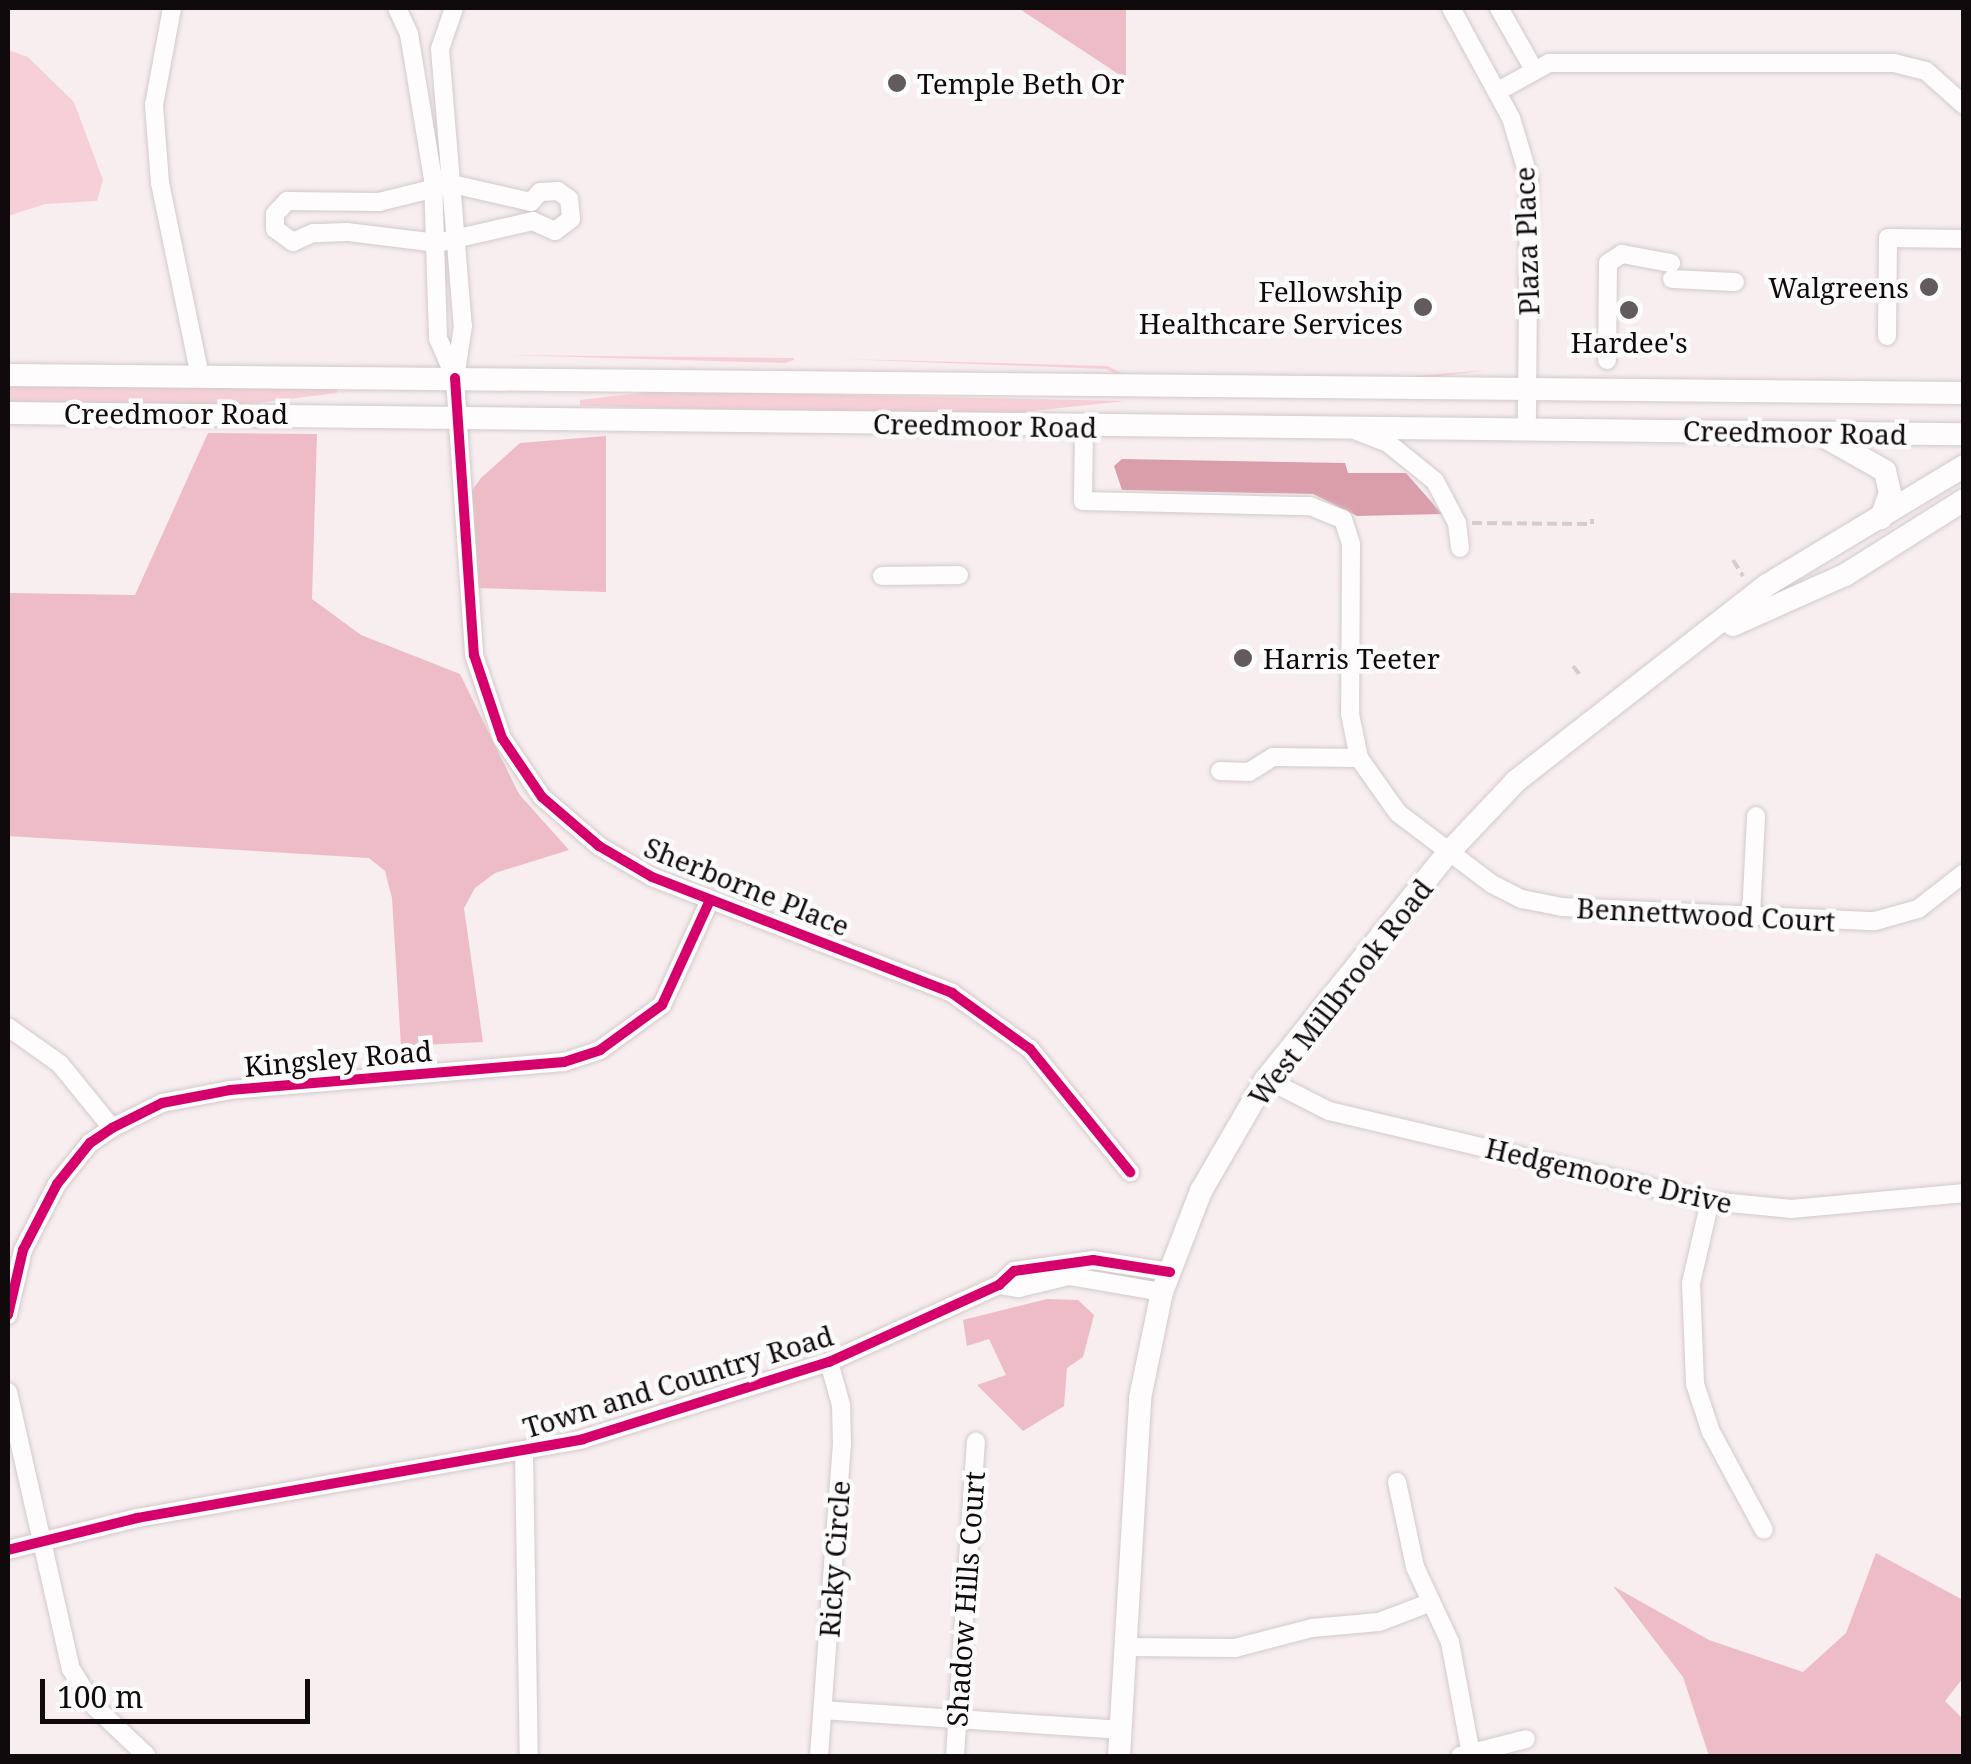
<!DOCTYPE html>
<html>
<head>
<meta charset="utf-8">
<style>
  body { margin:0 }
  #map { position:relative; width:1971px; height:1764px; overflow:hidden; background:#f8eef0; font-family:"Noto Serif",serif }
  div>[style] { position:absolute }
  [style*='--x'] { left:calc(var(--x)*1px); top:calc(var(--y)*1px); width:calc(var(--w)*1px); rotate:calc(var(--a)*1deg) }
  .green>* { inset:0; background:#f7d0d7 }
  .forest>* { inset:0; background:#eebcc6 }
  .water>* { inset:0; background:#d99eaa }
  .path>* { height:4px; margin-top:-2px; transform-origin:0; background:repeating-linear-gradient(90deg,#d1cece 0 10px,transparent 0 15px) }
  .roads { filter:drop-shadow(0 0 2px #d3cacc) drop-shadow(0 0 2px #d3cacc) }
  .minor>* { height:18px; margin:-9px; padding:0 9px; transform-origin:9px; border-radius:9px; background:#fefcfd }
  .major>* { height:22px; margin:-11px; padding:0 11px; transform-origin:11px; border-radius:11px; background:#fefcfd }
  .cycleway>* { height:10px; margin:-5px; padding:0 5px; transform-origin:5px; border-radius:5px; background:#d6006c }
  .dots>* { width:28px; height:28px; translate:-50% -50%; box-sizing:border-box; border:5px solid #fcfcfc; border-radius:50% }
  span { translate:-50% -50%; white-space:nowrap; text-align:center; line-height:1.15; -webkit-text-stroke:9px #fcfcfc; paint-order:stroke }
  .poi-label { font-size:28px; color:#110a0c }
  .left { translate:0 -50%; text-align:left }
  .right { translate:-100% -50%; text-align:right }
  .street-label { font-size:28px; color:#110a0c }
  .frame { position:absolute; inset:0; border:10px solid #110a0c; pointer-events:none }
  .scale { position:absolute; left:40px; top:1679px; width:270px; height:45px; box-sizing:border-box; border:5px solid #110a0c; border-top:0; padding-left:12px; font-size:30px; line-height:35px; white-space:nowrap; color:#110a0c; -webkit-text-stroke:8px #fcfcfc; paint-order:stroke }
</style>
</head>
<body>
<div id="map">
  <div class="green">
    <i style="clip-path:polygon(8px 50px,28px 57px,74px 102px,103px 180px,97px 201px,45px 204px,8px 216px)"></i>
    <i style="clip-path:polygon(507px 355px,794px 358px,794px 360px,785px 363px)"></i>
    <i style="clip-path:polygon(843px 359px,1108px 366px,1125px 375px,1403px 377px,1488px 370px,1402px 381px,1125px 379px,1106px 369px)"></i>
    <i style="clip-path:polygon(8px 385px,337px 388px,337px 393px,247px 404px,8px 403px)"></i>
    <i style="clip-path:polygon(659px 391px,1125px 401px,994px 415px,580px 406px,580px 400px)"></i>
  </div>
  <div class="forest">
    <i style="clip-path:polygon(1018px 8px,1126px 8px,1126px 79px)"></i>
    <i style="clip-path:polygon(208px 433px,317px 434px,312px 599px,361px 635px,460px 674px,519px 794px,569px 850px,495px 873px,475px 888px,464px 908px,483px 1042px,401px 1046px,392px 898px,385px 871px,369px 858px,8px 836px,8px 593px,135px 595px)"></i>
    <i style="clip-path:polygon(606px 436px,606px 592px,476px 588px,470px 493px,481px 478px,520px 443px)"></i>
    <i style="clip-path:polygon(1047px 1299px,1078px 1300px,1094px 1315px,1083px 1357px,1067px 1368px,1064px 1406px,1023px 1431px,977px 1385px,1006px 1375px,989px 1339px,967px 1346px,963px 1320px)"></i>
    <i style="clip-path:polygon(1876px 1553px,1963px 1600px,1963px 1678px,1945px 1701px,1963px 1719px,1963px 1756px,1709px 1756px,1683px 1677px,1613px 1586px,1709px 1640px,1803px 1672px,1846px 1633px)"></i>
  </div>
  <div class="water">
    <i style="clip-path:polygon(1122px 459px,1345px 463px,1348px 473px,1406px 473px,1442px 514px,1357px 516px,1313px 494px,1122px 490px,1114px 466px)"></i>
  </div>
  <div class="path">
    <i style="--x:1472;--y:523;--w:120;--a:0.5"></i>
    <i style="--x:1592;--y:524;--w:5;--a:-90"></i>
    <i style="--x:1733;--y:560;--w:19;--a:58"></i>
    <i style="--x:1573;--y:666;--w:11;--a:52"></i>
  </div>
  <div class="roads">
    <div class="minor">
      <i style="--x:172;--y:8;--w:99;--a:100.5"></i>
      <i style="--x:154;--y:105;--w:78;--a:85.6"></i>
      <i style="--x:160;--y:183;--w:197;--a:78.3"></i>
      <i style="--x:397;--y:8;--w:29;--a:65"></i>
      <i style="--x:409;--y:34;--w:147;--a:80.6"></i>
      <i style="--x:433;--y:179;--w:159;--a:88.2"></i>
      <i style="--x:438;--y:338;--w:43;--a:67"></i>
      <i style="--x:454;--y:8;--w:43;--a:108.9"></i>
      <i style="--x:440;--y:49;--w:278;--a:85.3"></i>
      <i style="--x:463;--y:326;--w:53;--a:98.7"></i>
      <i style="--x:455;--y:378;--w:60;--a:86.2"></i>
      <i style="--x:459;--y:438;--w:218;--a:86"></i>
      <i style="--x:474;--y:655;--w:88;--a:71.4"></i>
      <i style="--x:502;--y:738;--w:71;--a:55.9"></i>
      <i style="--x:542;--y:797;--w:75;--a:40.7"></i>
      <i style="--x:599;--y:846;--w:61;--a:30.3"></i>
      <i style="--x:652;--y:877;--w:322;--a:21.1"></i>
      <i style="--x:952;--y:993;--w:96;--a:35.7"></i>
      <i style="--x:1030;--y:1049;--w:159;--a:50.9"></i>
      <i style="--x:1451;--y:8;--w:125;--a:61.4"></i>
      <i style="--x:1511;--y:118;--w:63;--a:73.3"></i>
      <i style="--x:1529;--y:178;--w:253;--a:90.5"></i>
      <i style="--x:1499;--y:8;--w:69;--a:60.5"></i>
      <i style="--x:1498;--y:91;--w:58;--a:-28.8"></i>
      <i style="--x:1549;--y:63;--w:345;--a:0"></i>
      <i style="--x:1894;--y:63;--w:33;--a:14"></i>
      <i style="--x:1926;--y:71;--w:51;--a:41.8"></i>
      <i style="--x:452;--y:184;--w:81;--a:12.8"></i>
      <i style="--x:531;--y:202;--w:13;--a:-48"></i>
      <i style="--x:540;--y:192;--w:18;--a:-3"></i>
      <i style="--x:558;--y:191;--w:14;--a:36"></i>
      <i style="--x:569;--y:199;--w:20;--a:84"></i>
      <i style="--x:571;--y:219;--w:20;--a:143"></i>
      <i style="--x:555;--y:231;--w:24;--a:-156"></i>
      <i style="--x:533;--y:221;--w:98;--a:167.1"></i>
      <i style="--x:437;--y:243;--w:91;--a:-173"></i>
      <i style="--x:347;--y:232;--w:34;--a:178"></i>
      <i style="--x:313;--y:233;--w:22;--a:156"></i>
      <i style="--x:293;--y:242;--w:22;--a:-144"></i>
      <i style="--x:275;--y:229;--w:15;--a:-90"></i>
      <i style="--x:275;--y:214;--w:18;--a:-47"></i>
      <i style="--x:287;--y:201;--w:92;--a:0.6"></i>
      <i style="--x:379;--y:202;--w:75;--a:-13.9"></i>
      <i style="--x:1672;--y:279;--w:63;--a:2.7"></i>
      <i style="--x:1887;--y:336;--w:98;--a:-89.4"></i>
      <i style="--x:1888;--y:238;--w:76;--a:0.8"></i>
      <i style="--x:1607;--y:360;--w:97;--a:-89.4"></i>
      <i style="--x:1608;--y:263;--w:17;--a:-33"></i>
      <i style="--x:1622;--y:254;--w:50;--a:10.4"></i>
      <i style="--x:1084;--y:427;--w:74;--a:90.8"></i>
      <i style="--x:1083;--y:501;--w:227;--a:1.3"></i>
      <i style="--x:1310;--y:506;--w:35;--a:22"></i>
      <i style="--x:1343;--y:519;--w:26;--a:72"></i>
      <i style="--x:1351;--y:544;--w:170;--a:90.3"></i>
      <i style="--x:1350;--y:714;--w:45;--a:78.4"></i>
      <i style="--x:1359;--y:758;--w:67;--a:54.7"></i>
      <i style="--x:1398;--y:813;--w:118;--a:37.1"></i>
      <i style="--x:1492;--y:884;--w:34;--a:27"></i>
      <i style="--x:1522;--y:899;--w:41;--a:11.3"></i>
      <i style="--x:1562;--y:907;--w:313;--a:2.6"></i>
      <i style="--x:1875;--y:921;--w:45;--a:-15.6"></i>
      <i style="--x:1918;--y:909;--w:58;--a:-38"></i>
      <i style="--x:1357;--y:431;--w:33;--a:21"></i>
      <i style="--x:1388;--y:443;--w:60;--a:39"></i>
      <i style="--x:1435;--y:481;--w:47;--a:62.4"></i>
      <i style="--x:1457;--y:523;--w:25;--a:83"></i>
      <i style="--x:882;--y:576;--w:77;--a:-0.7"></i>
      <i style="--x:1220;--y:771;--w:29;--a:2"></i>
      <i style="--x:1249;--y:772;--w:28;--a:-32"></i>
      <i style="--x:1273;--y:757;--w:86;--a:0.7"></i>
      <i style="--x:1751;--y:916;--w:100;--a:-87.1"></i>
      <i style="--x:8;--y:1027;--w:64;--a:35.4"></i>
      <i style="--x:60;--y:1064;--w:82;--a:50.9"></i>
      <i style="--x:1266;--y:1079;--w:71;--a:26.9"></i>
      <i style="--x:1329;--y:1111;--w:391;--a:13.3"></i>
      <i style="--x:1710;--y:1201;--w:82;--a:5.6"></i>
      <i style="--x:1792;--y:1209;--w:173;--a:-5.3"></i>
      <i style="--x:1710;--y:1201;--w:84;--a:103"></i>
      <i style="--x:1691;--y:1283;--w:101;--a:87.7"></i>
      <i style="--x:1695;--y:1384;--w:51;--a:71.6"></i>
      <i style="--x:1711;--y:1432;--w:111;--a:61.6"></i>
      <i style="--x:999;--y:1285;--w:20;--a:9"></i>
      <i style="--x:1019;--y:1288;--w:51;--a:-13.5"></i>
      <i style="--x:1069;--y:1276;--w:94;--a:9.8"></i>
      <i style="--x:8;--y:1315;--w:67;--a:-77"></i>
      <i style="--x:23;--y:1250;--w:74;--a:-62.7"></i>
      <i style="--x:57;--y:1184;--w:53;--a:-51.2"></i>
      <i style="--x:90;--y:1143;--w:27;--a:-34"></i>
      <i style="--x:112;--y:1128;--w:56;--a:-26.6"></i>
      <i style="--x:162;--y:1103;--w:69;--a:-10.8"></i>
      <i style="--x:230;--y:1090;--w:335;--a:-4.8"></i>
      <i style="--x:564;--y:1062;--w:38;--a:-18"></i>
      <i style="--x:600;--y:1050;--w:77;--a:-36"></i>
      <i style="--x:662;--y:1005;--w:115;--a:-65.4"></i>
      <i style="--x:8;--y:1392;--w:284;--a:77.2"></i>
      <i style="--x:71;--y:1669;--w:45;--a:57.7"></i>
      <i style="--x:95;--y:1707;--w:71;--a:43.3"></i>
      <i style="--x:524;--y:1452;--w:304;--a:89.1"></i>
      <i style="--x:1397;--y:1482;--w:87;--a:78"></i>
      <i style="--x:1415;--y:1567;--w:83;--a:65"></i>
      <i style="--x:1450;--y:1642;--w:114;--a:79.4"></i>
      <i style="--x:8;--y:1550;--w:133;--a:-13.9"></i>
      <i style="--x:137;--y:1518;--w:453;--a:-10"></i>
      <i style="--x:583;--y:1439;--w:258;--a:-17.4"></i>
      <i style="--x:829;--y:1362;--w:187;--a:-24.4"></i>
      <i style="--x:999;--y:1285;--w:21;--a:-43"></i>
      <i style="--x:1014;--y:1271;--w:80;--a:-7.9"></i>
      <i style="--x:1093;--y:1260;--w:78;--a:8.9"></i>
      <i style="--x:1124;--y:1647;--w:111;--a:0.5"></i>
      <i style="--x:1235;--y:1648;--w:80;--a:-14.6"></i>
      <i style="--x:1312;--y:1628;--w:67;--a:-5.1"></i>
      <i style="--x:1379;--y:1622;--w:53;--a:-20.8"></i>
      <i style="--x:823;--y:1710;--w:299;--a:3.8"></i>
      <i style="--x:819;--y:1756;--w:312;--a:-85.8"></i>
      <i style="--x:842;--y:1445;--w:40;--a:-91.4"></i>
      <i style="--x:841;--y:1405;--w:45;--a:-105.6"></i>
      <i style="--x:955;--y:1756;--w:315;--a:-86.2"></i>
      <i style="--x:1460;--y:1756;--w:68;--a:-14.4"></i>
    </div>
    <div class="major">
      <i style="--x:8;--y:375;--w:1956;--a:0.53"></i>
      <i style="--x:8;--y:413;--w:1956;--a:0.62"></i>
      <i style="--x:1823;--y:436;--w:71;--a:29.4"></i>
      <i style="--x:1885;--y:471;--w:23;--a:77"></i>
      <i style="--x:1890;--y:493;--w:27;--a:110"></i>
      <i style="--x:1733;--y:625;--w:123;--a:-24.1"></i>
      <i style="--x:1845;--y:575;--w:141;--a:-32.2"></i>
      <i style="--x:1119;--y:1756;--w:359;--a:-86.6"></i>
      <i style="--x:1140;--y:1398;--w:108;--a:-78.3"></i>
      <i style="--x:1162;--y:1292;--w:108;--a:-68.9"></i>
      <i style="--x:1201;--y:1191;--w:129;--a:-59.9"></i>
      <i style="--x:1266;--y:1079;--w:290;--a:-51.2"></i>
      <i style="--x:1448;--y:853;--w:99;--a:-46.6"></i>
      <i style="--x:1516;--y:781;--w:318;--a:-38"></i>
      <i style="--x:1767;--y:585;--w:230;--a:-31.1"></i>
    </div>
  </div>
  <div class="cycleway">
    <i style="--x:455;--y:378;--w:278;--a:86.1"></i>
    <i style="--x:474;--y:655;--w:88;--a:71.4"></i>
    <i style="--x:502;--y:738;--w:71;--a:55.9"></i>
    <i style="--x:542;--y:797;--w:75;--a:40.7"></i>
    <i style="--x:599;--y:846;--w:61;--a:30.3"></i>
    <i style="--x:652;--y:877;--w:322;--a:21.1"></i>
    <i style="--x:952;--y:993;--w:96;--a:35.7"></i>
    <i style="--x:1030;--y:1049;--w:159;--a:50.9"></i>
    <i style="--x:8;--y:1315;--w:67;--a:-77"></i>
    <i style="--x:23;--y:1250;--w:74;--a:-62.7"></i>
    <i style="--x:57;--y:1184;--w:53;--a:-51.2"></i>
    <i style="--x:90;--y:1143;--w:27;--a:-34"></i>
    <i style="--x:112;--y:1128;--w:56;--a:-26.6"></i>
    <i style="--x:162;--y:1103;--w:69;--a:-10.8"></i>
    <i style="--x:230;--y:1090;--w:335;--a:-4.8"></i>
    <i style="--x:564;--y:1062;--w:38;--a:-18"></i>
    <i style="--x:600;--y:1050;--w:77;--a:-36"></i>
    <i style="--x:662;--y:1005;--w:115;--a:-65.4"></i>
    <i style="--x:8;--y:1550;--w:133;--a:-13.9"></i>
    <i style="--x:137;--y:1518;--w:453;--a:-10"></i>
    <i style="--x:583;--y:1439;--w:258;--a:-17.4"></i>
    <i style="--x:829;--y:1362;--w:187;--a:-24.4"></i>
    <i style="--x:999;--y:1285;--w:21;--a:-43"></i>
    <i style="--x:1014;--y:1271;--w:80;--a:-7.9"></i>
    <i style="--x:1093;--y:1260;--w:78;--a:8.9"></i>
  </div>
  <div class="dots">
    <i style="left:897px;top:83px;background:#625a5c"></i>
    <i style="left:1929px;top:287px;background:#625a5c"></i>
    <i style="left:1423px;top:307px;background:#625a5c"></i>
    <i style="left:1629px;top:310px;background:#625a5c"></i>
    <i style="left:1243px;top:658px;background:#625a5c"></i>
  </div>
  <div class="poi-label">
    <span class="left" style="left:917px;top:83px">Temple Beth Or</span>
    <span class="right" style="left:1909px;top:287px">Walgreens</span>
    <span class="right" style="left:1403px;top:307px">Fellowship<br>Healthcare Services</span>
    <span style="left:1629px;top:342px">Hardee's</span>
    <span class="left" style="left:1263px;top:658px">Harris Teeter</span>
  </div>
  <div class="street-label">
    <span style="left:1526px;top:241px;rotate:-92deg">Plaza Place</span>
    <span style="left:176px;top:413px">Creedmoor Road</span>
    <span style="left:985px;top:425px;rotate:1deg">Creedmoor Road</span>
    <span style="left:1795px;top:432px;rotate:1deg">Creedmoor Road</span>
    <span style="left:747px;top:886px;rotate:22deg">Sherborne Place</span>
    <span style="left:1706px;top:914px;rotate:3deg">Bennettwood Court</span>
    <span style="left:1340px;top:992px;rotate:-52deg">West Millbrook Road</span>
    <span style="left:338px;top:1058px;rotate:-5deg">Kingsley Road</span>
    <span style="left:1609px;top:1175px;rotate:13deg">Hedgemoore Drive</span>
    <span style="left:678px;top:1381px;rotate:-17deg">Town and Country Road</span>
    <span style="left:834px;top:1559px;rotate:-86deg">Ricky Circle</span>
    <span style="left:965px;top:1599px;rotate:-86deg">Shadow Hills Court</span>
  </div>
  <div class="frame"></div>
  <div class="scale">100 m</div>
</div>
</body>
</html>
